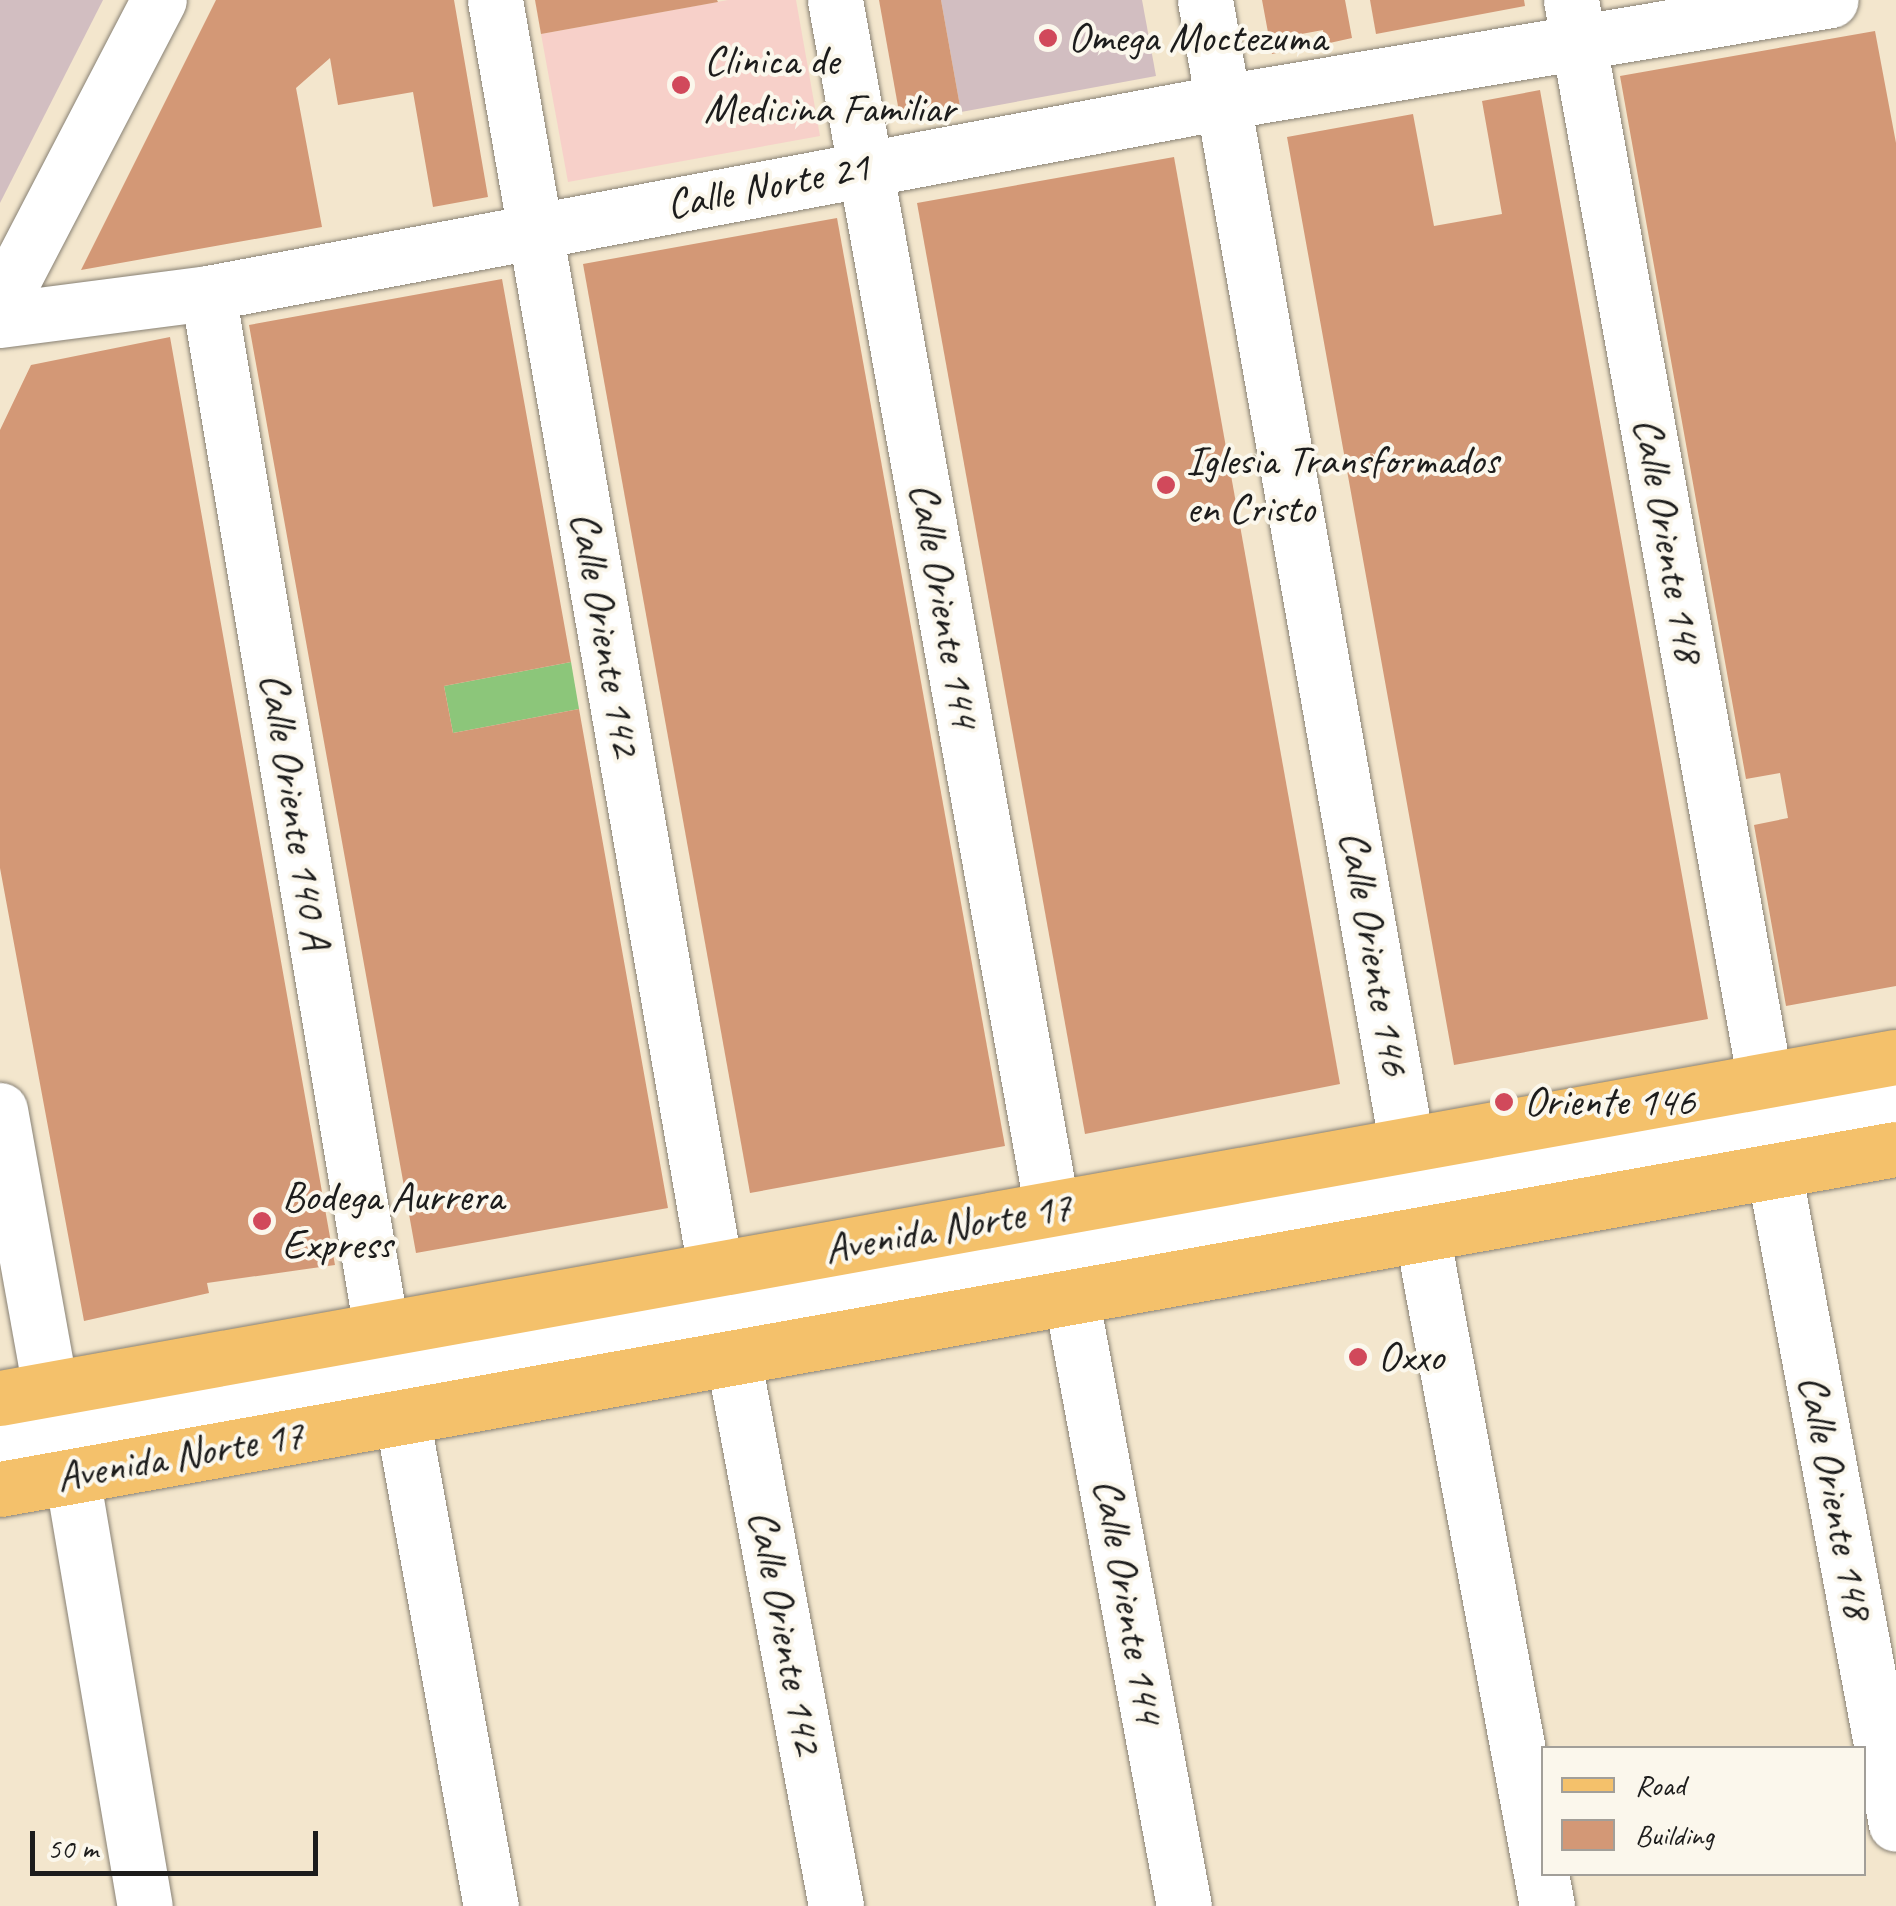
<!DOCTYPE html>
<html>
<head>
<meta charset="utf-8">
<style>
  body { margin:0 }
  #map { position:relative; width:1896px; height:1906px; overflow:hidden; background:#f3e6cd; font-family:Caveat,sans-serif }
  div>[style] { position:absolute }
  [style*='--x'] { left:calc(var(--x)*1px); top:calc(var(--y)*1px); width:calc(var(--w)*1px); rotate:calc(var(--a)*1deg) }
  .built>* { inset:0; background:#f7d0c9 }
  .industrial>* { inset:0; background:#d2bec1 }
  .green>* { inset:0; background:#8cc67a }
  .building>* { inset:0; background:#d39876 }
  .roads { filter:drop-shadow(0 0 2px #888174) drop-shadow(0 0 2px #888174) }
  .minor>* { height:55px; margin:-27.5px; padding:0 27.5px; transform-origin:27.5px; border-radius:27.5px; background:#fff }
  .major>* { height:55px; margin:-27.5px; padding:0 27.5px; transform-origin:27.5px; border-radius:27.5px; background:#f4c16b }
  .dots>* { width:28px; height:28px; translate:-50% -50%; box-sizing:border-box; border:5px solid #fbf7ec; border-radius:50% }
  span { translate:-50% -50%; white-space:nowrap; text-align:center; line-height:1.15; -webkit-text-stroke:8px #fbf7ec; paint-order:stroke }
  .poi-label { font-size:42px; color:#1c1c1c }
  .left { translate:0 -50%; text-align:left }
  .street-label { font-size:42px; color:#1c1c1c }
  .legend { position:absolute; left:1541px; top:1746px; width:325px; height:130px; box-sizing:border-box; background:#fbf7ec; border:2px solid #a29f99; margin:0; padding:12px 18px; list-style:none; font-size:30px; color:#1c1c1c }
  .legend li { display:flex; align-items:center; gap:20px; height:50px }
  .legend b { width:50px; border:2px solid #a29f99 }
  .scale { position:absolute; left:30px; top:1831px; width:288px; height:45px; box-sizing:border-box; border:5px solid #1c1c1c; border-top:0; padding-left:12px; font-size:30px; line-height:35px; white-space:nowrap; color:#1c1c1c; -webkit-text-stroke:8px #fbf7ec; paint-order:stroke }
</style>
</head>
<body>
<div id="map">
  <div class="built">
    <i style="clip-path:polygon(728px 0,796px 0,820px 136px,568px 182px,541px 34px)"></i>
  </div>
  <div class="industrial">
    <i style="clip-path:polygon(0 0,103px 0,0 203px)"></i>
    <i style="clip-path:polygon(941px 0,1142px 0,1156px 76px,961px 112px)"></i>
  </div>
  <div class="green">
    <i style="clip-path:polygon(571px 662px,579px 709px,453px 733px,444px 686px)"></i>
  </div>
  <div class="building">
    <i style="clip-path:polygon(216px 0,454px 0,488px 197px,433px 207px,413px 92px,338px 105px,330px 58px,296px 88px,322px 227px,81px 270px)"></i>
    <i style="clip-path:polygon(535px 0,717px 0,718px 2px,541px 34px)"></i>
    <i style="clip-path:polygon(879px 0,941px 0,961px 112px,901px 123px)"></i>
    <i style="clip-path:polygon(1262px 0,1345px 0,1352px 38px,1325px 44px,1323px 30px,1296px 35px,1299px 48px,1272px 54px)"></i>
    <i style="clip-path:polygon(1370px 0,1524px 0,1525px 6px,1376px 34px)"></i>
    <i style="clip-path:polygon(1875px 31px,1896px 143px,1896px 986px,1786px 1006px,1754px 825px,1788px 818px,1780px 773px,1746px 779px,1620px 76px)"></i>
    <i style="clip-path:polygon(1540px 90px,1708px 1019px,1454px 1065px,1287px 137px,1413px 114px,1434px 226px,1502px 214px,1482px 101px)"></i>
    <i style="clip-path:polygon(1174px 157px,1340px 1084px,1085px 1134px,917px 203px)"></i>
    <i style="clip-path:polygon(837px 218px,1005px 1146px,750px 1193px,583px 264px)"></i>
    <i style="clip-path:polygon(502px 279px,571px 662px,444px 686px,453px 733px,579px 709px,668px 1208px,416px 1253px,249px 325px)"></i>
    <i style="clip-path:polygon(170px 337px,335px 1265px,207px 1283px,209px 1293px,84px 1321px,0 868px,0 430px,31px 365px)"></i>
  </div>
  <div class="roads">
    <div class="minor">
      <i style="--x:495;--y:0;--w:1287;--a:80.16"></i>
      <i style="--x:835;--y:0;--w:1229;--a:79.83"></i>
      <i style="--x:1205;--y:0;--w:1303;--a:80.01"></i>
      <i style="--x:1431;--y:1283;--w:634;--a:79.45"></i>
      <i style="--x:1571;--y:0;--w:1098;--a:79.83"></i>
      <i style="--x:208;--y:293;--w:1050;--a:80.52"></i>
      <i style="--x:0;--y:305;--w:344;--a:-62.5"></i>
      <i style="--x:0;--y:320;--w:210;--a:-7.4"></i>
      <i style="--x:208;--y:293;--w:1033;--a:-10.66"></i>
      <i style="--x:1223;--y:102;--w:616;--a:-9.52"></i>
      <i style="--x:0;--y:1110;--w:282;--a:79.8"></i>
      <i style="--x:1774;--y:1171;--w:664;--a:79.42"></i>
      <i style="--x:1071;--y:1296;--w:620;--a:79.51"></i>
      <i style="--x:733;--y:1357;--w:559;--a:79.37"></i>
      <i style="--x:402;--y:1417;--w:497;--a:79.7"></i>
      <i style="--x:0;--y:1451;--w:1926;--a:-10.2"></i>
      <i style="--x:72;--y:1476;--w:436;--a:80.4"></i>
    </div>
    <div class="major">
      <i style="--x:0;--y:1398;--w:1926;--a:-10.2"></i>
      <i style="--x:0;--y:1489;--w:1926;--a:-10.17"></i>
    </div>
  </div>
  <div class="dots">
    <i style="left:1048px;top:38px;background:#d1495b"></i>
    <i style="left:681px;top:85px;background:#d1495b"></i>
    <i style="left:1166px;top:485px;background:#d1495b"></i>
    <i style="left:1504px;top:1102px;background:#d1495b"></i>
    <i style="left:262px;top:1221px;background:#d1495b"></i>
    <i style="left:1358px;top:1357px;background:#d1495b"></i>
  </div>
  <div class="poi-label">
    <span class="left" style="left:1068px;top:38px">Omega Moctezuma</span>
    <span class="left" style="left:704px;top:85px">Clinica de<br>Medicina Familiar</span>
    <span class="left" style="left:1186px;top:485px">Iglesia Transformados<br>en Cristo</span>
    <span class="left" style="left:1524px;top:1102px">Oriente 146</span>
    <span class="left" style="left:282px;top:1221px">Bodega Aurrera<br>Express</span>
    <span class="left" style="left:1378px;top:1357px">Oxxo</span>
  </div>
  <div class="street-label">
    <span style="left:768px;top:186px;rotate:-11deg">Calle Norte 21</span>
    <span style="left:1668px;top:540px;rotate:80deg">Calle Oriente 148</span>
    <span style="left:944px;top:605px;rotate:80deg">Calle Oriente 144</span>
    <span style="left:605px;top:634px;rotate:80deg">Calle Oriente 142</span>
    <span style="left:295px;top:811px;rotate:81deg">Calle Oriente 140 A</span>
    <span style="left:1374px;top:953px;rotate:80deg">Calle Oriente 146</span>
    <span style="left:948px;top:1228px;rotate:-10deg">Avenida Norte 17</span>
    <span style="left:180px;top:1456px;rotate:-10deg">Avenida Norte 17</span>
    <span style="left:1835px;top:1497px;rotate:79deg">Calle Oriente 148</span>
    <span style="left:1128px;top:1601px;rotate:80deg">Calle Oriente 144</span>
    <span style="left:785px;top:1632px;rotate:79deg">Calle Oriente 142</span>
  </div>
  <ul class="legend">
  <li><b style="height:12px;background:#f4c16b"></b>Road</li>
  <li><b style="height:28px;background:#d39876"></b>Building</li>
  </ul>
  <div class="scale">50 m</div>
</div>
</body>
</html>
